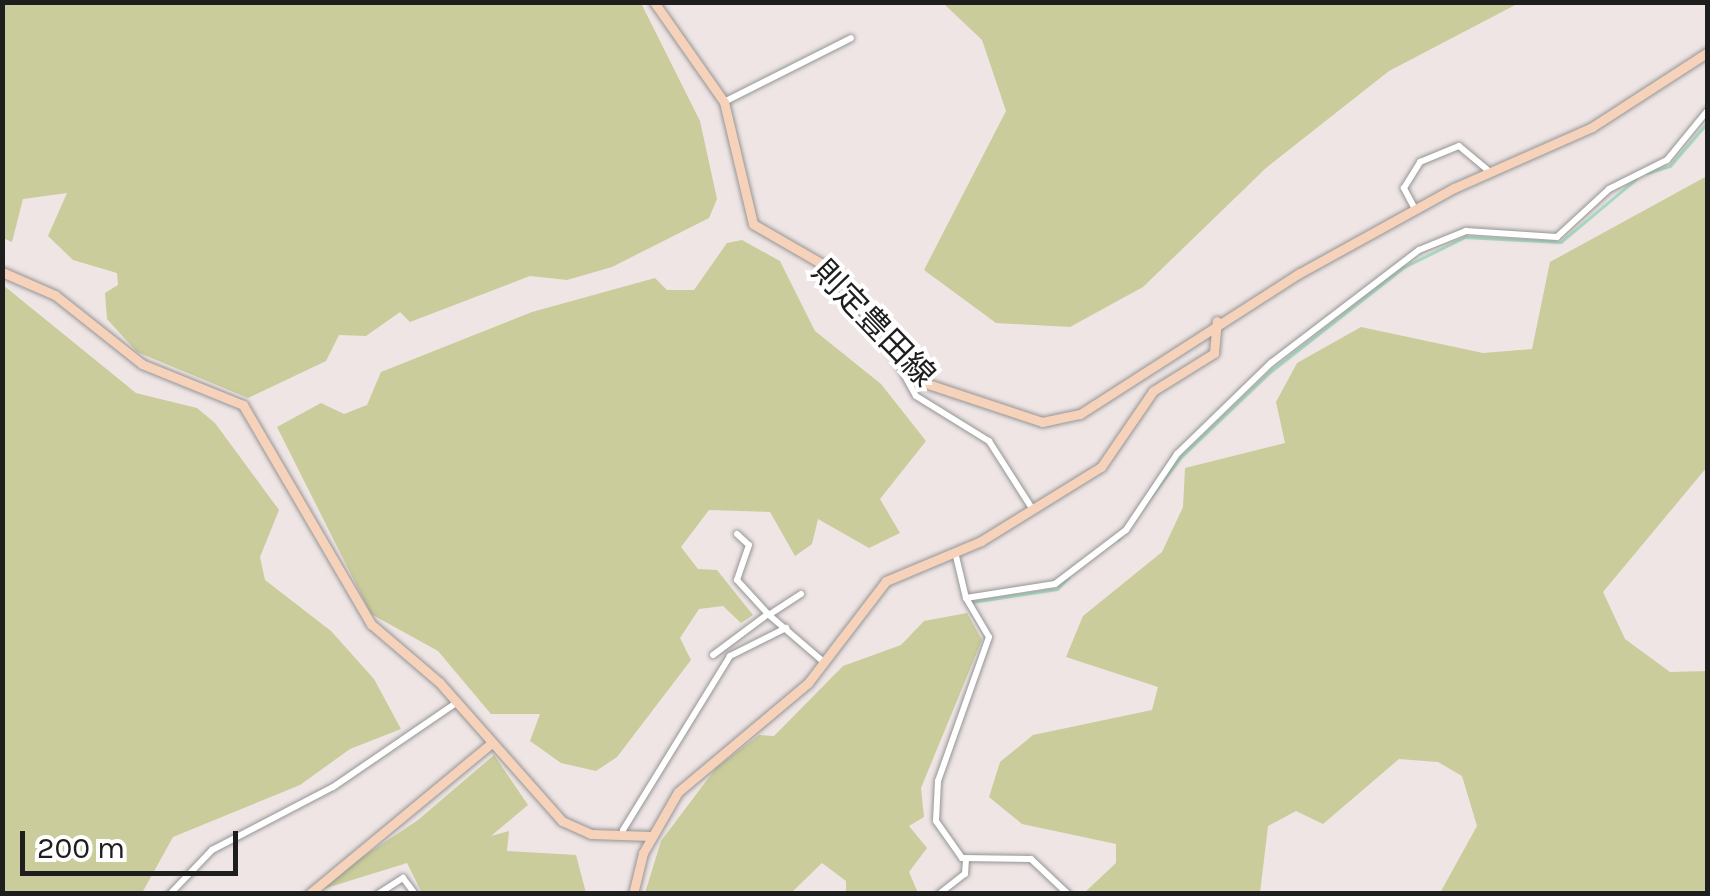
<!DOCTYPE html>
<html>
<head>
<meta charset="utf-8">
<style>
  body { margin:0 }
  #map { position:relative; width:1710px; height:896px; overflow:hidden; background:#efe5e5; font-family:Karla,"Noto Sans JP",sans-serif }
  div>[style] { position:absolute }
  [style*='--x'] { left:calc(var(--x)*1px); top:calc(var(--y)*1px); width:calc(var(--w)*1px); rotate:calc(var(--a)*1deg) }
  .forest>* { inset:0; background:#cacc9b }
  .stream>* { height:2.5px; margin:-1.25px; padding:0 1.25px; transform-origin:1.25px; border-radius:1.25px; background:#a7dac3 }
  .roads { filter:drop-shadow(0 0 2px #959595) drop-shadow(0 0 2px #959595) }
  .street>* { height:6px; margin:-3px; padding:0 3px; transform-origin:3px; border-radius:3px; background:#fff }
  .secondary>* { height:9px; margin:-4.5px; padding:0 4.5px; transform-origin:4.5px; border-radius:4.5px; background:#f6d2bb }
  span { translate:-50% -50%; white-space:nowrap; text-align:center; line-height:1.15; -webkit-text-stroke:8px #fff; paint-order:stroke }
  .street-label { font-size:32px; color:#1e1e1e }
  .frame { position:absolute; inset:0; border:5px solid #1e1e1e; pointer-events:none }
  .scale { position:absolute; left:20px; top:831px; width:218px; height:45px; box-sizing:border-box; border:5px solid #1e1e1e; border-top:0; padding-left:12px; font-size:30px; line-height:35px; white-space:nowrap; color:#1e1e1e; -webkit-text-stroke:8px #fff; paint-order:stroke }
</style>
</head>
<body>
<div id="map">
  <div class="forest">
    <i style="clip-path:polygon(3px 2px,641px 3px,700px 121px,717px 199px,709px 218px,612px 267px,567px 280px,530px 276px,410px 322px,400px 312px,366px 336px,339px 335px,326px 361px,248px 398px,137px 352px,107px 319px,105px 293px,118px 285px,117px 273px,73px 260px,48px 236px,67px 193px,23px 199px,12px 242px,3px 238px)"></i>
    <i style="clip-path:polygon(943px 3px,1519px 3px,1389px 71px,1266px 168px,1143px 287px,1070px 327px,996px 323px,924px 270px,1006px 111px,982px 40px)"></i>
    <i style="clip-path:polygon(1707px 176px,1707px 467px,1603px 592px,1625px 639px,1670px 672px,1707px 671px,1707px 893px,1440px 893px,1477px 826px,1462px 776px,1438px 762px,1399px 759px,1323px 824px,1296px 811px,1268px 826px,1260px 893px,1084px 893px,1116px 863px,1116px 844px,1022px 824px,989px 797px,1000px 762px,1033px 735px,1152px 710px,1158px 687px,1066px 657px,1083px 616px,1162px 552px,1183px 507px,1185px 468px,1285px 443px,1276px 402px,1297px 363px,1361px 327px,1483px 353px,1532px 349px,1550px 262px)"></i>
    <i style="clip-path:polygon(742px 240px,780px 261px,815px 331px,881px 384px,926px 441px,880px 499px,900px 533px,869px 548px,818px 519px,812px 544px,795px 556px,770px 512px,709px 510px,681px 547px,698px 569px,717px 570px,753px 615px,741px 623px,723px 606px,699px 609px,680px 638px,691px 660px,617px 757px,596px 771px,561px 763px,530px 741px,540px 714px,491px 714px,438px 651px,371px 614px,277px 427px,321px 403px,344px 414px,367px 405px,381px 372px,532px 312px,655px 278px,667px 290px,694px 290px,727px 243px)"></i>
    <i style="clip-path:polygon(3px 285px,136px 393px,197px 408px,215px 423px,279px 510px,260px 557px,265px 580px,331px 631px,374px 679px,401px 729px,350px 749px,300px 785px,173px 837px,142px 893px,3px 893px)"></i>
    <i style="clip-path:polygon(967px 613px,982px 640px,921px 788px,924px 817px,909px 826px,927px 848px,909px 872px,918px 893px,846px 893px,846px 881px,822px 863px,791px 893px,645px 893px,661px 841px,716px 768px,759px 735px,774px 736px,843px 666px,901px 645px,924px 621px)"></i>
    <i style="clip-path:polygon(494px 755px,528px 805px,491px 836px,509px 831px,507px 851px,576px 855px,586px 893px,422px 893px,407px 863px,307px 894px,418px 820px)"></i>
  </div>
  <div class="stream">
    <i style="--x:1647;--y:173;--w:24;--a:-17"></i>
    <i style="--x:1670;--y:166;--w:58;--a:-49.2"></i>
    <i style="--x:1118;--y:540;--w:104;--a:-52.8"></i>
    <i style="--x:1181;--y:457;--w:123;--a:-43.7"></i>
    <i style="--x:1270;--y:372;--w:170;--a:-38.1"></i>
    <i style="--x:1404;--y:267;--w:68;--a:-26.2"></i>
    <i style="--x:1465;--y:237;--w:96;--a:3"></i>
    <i style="--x:1561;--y:242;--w:98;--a:-40"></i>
    <i style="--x:972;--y:602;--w:86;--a:-8.7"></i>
    <i style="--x:1057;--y:589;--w:16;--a:-45"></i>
  </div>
  <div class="roads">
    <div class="street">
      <i style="--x:724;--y:102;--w:142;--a:-26.7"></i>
      <i style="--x:1415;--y:209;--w:24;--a:-118"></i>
      <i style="--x:1404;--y:188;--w:31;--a:-58"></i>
      <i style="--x:1420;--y:162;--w:42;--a:-22.3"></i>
      <i style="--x:1459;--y:146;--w:39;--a:40"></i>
      <i style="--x:883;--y:336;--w:68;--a:61.2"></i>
      <i style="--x:916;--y:396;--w:86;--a:31.7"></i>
      <i style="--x:989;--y:441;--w:76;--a:57.4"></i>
      <i style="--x:737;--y:534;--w:16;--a:43"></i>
      <i style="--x:749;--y:545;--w:37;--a:109"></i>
      <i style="--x:737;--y:580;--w:47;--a:47.6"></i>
      <i style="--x:955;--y:552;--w:47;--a:76.6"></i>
      <i style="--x:966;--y:598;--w:45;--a:59.5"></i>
      <i style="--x:989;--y:637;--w:153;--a:109.5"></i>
      <i style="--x:938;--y:781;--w:40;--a:92.9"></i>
      <i style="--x:936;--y:821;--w:45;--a:54.9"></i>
      <i style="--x:962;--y:858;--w:69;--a:0.8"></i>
      <i style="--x:1031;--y:859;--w:51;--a:43.4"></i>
      <i style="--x:801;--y:594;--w:38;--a:147"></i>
      <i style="--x:769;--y:615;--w:74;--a:40.6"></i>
      <i style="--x:966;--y:598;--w:90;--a:-8.9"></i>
      <i style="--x:1055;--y:584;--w:89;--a:-37.3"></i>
      <i style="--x:1126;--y:530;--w:92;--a:-56.1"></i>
      <i style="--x:1177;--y:454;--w:131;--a:-44.1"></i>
      <i style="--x:1271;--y:363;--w:186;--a:-37.4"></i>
      <i style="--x:1419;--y:250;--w:51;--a:-22"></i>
      <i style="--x:1466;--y:231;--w:91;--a:3.8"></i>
      <i style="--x:1557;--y:237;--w:71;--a:-42.7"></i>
      <i style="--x:1609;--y:189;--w:65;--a:-26.6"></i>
      <i style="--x:1667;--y:160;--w:65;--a:-50.6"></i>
      <i style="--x:713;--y:655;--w:69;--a:-36.7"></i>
      <i style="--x:623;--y:830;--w:204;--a:-58.4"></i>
      <i style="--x:730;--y:656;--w:63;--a:-26.6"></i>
      <i style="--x:170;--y:894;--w:61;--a:-46.3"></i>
      <i style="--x:212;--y:850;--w:136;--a:-27.5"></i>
      <i style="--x:333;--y:787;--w:149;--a:-34.3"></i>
      <i style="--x:378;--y:894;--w:30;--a:-33"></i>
      <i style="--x:403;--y:878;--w:20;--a:53"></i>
      <i style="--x:939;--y:894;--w:33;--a:-38"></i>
      <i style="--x:965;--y:874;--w:15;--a:-86"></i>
    </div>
    <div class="secondary">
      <i style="--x:654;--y:2;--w:122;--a:55"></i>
      <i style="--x:724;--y:102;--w:125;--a:76.6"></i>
      <i style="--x:753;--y:224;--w:82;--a:30"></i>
      <i style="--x:824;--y:265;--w:153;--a:50.1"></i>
      <i style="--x:922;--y:382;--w:126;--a:18.4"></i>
      <i style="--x:1042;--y:422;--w:39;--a:-12"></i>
      <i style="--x:1080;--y:414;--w:261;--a:-32.7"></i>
      <i style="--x:1300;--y:273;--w:176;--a:-28.9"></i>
      <i style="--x:1454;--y:188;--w:151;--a:-23.8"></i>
      <i style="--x:1592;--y:127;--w:138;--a:-32.9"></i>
      <i style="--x:2;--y:272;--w:58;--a:23.5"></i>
      <i style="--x:55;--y:295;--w:111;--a:38.4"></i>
      <i style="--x:142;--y:364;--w:109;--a:22.1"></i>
      <i style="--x:243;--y:405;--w:254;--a:59.7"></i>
      <i style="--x:371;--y:624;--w:89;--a:40.5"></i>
      <i style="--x:439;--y:682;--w:186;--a:48.5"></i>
      <i style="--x:562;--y:821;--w:32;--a:24"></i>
      <i style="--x:591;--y:834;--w:60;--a:1.9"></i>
      <i style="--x:309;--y:894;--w:234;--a:-39.6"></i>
      <i style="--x:633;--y:894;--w:42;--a:-76.3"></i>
      <i style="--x:643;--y:853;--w:70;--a:-60.2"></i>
      <i style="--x:678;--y:792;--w:170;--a:-40"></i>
      <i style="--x:808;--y:683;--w:128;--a:-52.6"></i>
      <i style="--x:886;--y:581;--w:103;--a:-22.8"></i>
      <i style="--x:981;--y:541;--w:141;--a:-31.7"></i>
      <i style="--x:1101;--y:467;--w:92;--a:-55.6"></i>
      <i style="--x:1153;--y:391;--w:72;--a:-31.9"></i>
      <i style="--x:1214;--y:353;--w:32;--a:-85"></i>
    </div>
  </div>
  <div class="street-label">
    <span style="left:873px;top:324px;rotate:46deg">則定豊田線</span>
  </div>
  <div class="frame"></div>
  <div class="scale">200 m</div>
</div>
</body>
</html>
